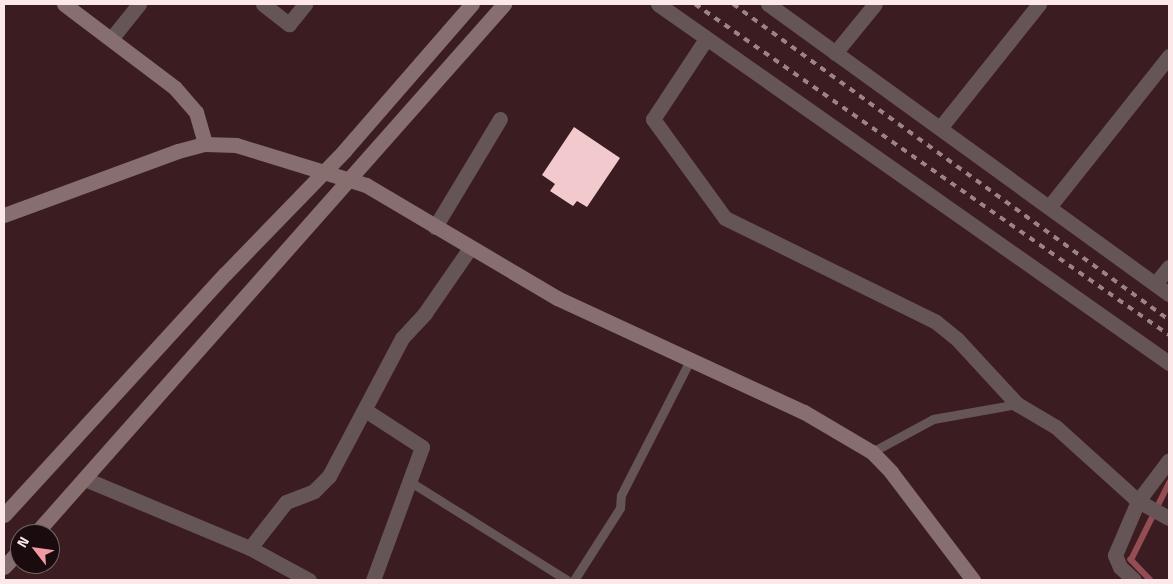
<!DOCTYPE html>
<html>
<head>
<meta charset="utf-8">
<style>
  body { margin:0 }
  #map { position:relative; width:1173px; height:584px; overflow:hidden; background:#3b1d21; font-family:"Titillium Web",sans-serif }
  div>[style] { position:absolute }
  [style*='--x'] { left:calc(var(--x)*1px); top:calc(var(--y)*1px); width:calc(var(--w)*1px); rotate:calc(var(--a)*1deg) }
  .stream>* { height:5.5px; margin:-2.75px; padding:0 2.75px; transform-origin:2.75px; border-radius:2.75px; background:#944c55 }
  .building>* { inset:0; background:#f2c9cc }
  .lane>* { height:9px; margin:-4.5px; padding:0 4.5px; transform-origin:4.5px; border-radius:4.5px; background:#655556 }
  .street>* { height:15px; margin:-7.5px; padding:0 7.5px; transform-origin:7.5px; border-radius:7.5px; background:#655556 }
  .secondary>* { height:15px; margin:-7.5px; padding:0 7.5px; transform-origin:7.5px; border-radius:7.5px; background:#876e6f }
  .rail>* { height:4px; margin-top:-2px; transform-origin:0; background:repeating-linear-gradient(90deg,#9c8385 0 6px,transparent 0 12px) }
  span { translate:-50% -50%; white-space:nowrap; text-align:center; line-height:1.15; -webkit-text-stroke:5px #1a0c0e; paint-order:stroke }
  .frame { position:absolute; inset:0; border:5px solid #fde8e9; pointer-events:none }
  .north { position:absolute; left:10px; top:524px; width:50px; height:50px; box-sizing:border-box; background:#1a0c0e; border:1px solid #756466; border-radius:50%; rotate:300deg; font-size:14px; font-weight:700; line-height:20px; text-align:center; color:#fde8e9 }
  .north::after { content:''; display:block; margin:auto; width:18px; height:22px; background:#f49aa4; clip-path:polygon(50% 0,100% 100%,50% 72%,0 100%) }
</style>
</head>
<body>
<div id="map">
  <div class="stream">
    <i style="--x:1150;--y:580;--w:28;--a:-134"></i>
    <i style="--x:1131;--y:560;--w:86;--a:-63.7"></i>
  </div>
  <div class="building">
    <i style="clip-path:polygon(574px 127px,620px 158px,587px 207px,577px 201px,573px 206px,550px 191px,555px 184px,542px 175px)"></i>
  </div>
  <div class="lane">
    <i style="--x:872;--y:452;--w:69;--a:-28.4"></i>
    <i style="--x:933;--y:419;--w:85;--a:-10.1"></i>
    <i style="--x:409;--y:481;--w:186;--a:32.1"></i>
    <i style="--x:574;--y:580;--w:85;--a:-57.4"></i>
    <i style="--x:620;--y:508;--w:13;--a:-86"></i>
    <i style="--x:621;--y:495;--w:152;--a:-62.9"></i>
  </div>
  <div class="street">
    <i style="--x:263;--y:4;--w:33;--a:38"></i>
    <i style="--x:289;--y:24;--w:26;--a:-51"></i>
    <i style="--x:658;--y:4;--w:625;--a:35.09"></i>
    <i style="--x:768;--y:4;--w:495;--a:35.9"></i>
    <i style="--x:111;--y:39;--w:45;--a:-51.3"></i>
    <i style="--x:706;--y:39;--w:96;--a:123.5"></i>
    <i style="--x:653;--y:119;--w:122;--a:54"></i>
    <i style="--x:725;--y:218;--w:235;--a:26.2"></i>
    <i style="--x:936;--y:322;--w:27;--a:39"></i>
    <i style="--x:957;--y:339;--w:88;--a:47.3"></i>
    <i style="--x:1017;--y:404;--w:45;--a:30.5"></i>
    <i style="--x:1056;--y:427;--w:110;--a:42.1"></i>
    <i style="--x:1138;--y:501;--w:35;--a:29"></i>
    <i style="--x:835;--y:53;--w:63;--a:-50.8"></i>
    <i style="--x:940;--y:128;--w:159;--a:-51.4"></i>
    <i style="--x:1049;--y:207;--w:193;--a:-51.5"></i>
    <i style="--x:435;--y:227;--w:126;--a:-59"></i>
    <i style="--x:1155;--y:284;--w:22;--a:-51"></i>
    <i style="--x:365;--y:410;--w:68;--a:33"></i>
    <i style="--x:422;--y:447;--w:142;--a:110.2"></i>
    <i style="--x:85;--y:479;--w:179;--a:22.7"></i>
    <i style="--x:250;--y:548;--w:67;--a:28.5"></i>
    <i style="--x:250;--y:548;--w:58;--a:-52"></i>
    <i style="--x:286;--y:502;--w:30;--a:-21"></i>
    <i style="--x:314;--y:491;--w:21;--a:-45"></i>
    <i style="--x:329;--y:476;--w:156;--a:-62.1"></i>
    <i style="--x:402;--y:338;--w:34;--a:-47"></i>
    <i style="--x:425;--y:313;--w:79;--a:-55.3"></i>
    <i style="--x:1134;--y:580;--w:19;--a:-137"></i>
    <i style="--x:1120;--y:567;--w:13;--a:-113"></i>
    <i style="--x:1115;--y:555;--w:59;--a:-66.9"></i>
    <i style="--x:1138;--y:501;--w:51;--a:-52.9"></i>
  </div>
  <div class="secondary">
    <i style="--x:64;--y:4;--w:139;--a:37.1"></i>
    <i style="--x:175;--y:88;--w:32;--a:49"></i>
    <i style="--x:196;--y:112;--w:33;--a:74"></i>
    <i style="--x:4;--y:215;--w:185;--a:-20.2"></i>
    <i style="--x:178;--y:151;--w:28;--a:-15"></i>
    <i style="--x:205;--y:144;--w:31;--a:2"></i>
    <i style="--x:236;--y:145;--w:136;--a:17.1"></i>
    <i style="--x:366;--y:185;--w:222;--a:30.6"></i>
    <i style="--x:557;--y:298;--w:272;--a:24.8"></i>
    <i style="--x:804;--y:412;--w:79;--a:30.5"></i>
    <i style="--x:872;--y:452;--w:28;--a:46"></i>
    <i style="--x:891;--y:472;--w:136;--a:52.8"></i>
    <i style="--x:4;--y:515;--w:327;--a:-47.5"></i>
    <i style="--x:225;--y:274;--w:171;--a:-45.9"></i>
    <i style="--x:344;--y:151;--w:195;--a:-49"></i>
    <i style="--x:35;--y:534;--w:708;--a:-48.49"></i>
    <i style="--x:4;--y:567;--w:23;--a:-47"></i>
  </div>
  <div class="rail">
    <i style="--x:695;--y:4;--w:578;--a:34.93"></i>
    <i style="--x:733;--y:4;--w:538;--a:35.93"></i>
  </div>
  <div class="frame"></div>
  <div class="north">N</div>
</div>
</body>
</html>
